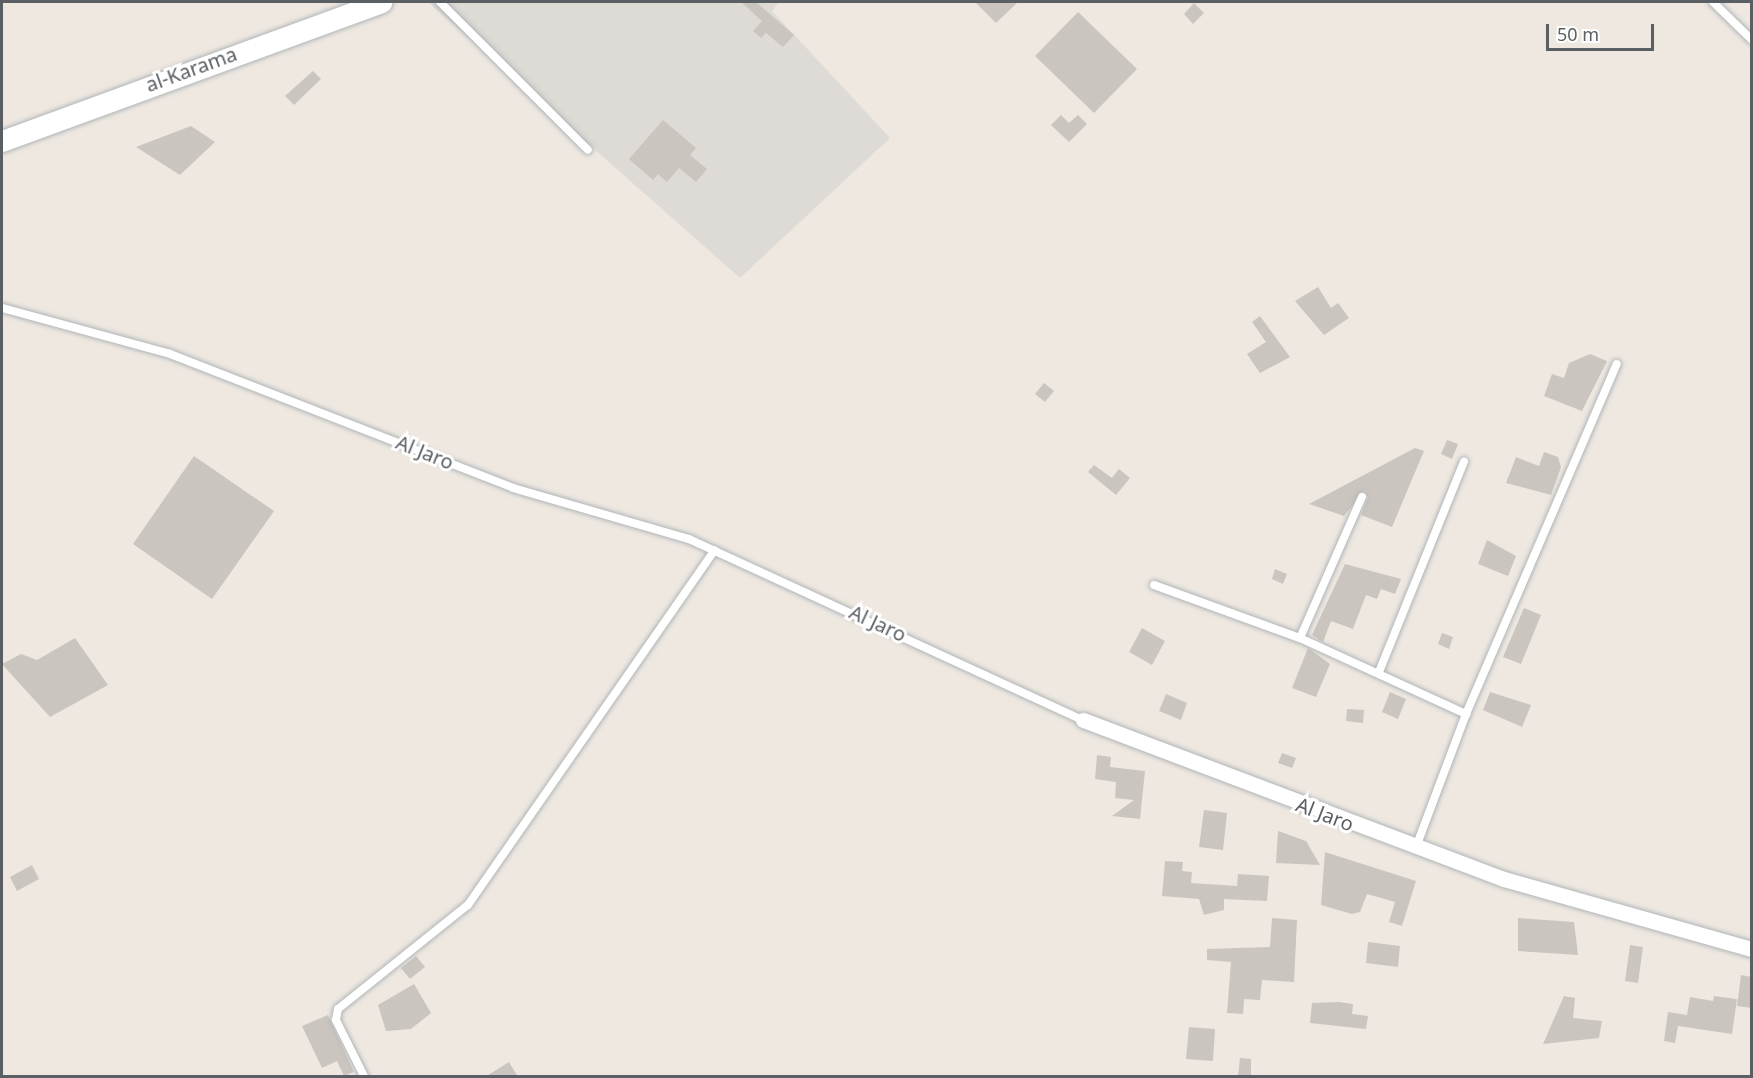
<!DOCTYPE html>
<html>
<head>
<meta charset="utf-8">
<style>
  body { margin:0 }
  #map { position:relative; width:1753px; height:1078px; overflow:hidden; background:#eee8e0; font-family:"Noto Sans",sans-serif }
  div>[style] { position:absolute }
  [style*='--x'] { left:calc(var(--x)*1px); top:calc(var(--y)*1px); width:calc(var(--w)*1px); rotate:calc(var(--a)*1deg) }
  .industrial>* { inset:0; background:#dedad5 }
  .building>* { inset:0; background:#cbc5bf }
  .roads { filter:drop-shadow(0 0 2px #b1b5b9) drop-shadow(0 0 2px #b1b5b9) }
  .service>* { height:8px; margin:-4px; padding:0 4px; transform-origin:4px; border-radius:4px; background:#fff }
  .minor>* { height:15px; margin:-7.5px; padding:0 7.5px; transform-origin:7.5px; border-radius:7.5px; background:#fff }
  .secondary>* { height:21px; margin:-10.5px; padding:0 10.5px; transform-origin:10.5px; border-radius:10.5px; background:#fff }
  span { translate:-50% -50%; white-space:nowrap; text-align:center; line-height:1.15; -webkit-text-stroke:6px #fff; paint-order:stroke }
  .street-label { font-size:20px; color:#595f63 }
  .frame { position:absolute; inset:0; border:3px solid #595f63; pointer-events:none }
  .scale { position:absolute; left:1546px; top:24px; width:108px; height:27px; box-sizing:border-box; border:3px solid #595f63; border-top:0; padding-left:8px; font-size:18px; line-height:21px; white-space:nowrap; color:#595f63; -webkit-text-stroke:4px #fff; paint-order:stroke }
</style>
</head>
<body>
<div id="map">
  <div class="industrial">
    <i style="clip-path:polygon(428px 2px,779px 2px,772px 11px,890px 138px,740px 278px)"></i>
  </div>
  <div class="building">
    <i style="clip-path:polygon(741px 2px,756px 2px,794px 35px,783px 47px,766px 33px,761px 38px,753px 31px,762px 21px)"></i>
    <i style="clip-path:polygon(975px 2px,1018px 2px,996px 23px)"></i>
    <i style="clip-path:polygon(1194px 3px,1204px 13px,1193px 24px,1184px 14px)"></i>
    <i style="clip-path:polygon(1078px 12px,1137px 69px,1094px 113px,1035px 56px)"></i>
    <i style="clip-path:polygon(313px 71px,321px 79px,294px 105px,285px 96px)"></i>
    <i style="clip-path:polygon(1061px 115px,1069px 123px,1078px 115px,1087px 124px,1069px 142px,1051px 125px)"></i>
    <i style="clip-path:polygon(663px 120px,696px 148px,690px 155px,707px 169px,696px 182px,679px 168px,667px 182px,658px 174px,653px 180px,629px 159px)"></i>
    <i style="clip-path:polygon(191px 126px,215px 142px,180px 175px,136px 147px)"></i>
    <i style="clip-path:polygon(1318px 287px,1331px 308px,1338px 303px,1349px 318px,1324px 335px,1295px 301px)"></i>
    <i style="clip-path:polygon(1260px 316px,1290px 357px,1260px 373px,1247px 354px,1266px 342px,1252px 322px)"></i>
    <i style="clip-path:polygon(1590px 354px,1607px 361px,1582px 411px,1544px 396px,1552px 374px,1564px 378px,1569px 363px)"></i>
    <i style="clip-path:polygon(1044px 383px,1054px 391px,1045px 402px,1035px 394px)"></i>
    <i style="clip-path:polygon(1447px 440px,1458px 444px,1452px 459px,1441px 454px)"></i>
    <i style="clip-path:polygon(1415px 448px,1424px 451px,1392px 527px,1361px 515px,1368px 497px,1364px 491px,1344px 516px,1309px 504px)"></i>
    <i style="clip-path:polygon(1544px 452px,1558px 457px,1561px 467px,1551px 495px,1506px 483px,1516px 457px,1539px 466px)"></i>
    <i style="clip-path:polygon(194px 456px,274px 511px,212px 599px,133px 544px)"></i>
    <i style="clip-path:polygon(1094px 465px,1112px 478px,1119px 469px,1130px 478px,1116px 495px,1088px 472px)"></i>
    <i style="clip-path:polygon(1487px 540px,1516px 556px,1508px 576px,1478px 564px)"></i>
    <i style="clip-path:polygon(1345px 564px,1401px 579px,1395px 594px,1381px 589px,1377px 599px,1366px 595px,1353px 629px,1331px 621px,1323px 642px,1312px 635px)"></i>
    <i style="clip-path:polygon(1275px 569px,1287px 574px,1283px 584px,1272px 579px)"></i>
    <i style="clip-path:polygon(1524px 608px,1541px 615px,1521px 664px,1503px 657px)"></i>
    <i style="clip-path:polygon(1142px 628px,1165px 641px,1152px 665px,1129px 652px)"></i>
    <i style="clip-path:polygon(1442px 633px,1453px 637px,1449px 649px,1438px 644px)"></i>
    <i style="clip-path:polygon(75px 638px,108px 685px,50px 717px,2px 664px,21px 654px,37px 660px)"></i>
    <i style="clip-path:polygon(1308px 648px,1330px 664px,1316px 697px,1292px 688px)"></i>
    <i style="clip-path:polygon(1390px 692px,1406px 699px,1398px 719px,1382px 712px)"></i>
    <i style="clip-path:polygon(1490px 692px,1531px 705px,1522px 727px,1483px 710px)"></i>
    <i style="clip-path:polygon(1166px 694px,1187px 703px,1181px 720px,1159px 711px)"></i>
    <i style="clip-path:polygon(1347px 709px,1364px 710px,1363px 723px,1346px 721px)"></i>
    <i style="clip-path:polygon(1282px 753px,1296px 758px,1292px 768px,1278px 763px)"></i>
    <i style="clip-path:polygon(1097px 755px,1111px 757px,1110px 767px,1145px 771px,1140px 819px,1112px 816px,1134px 800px,1115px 798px,1116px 782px,1095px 779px)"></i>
    <i style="clip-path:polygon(1204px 810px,1227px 813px,1223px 850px,1199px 847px)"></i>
    <i style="clip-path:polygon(1278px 831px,1306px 841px,1320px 865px,1276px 863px)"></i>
    <i style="clip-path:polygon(1325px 852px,1416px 881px,1402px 926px,1389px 922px,1395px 902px,1367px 894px,1360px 912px,1352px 914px,1321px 905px)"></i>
    <i style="clip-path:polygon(1165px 861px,1183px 862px,1182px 871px,1192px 872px,1191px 883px,1237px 886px,1238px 874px,1269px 876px,1267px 901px,1224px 899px,1224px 910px,1204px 915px,1199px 899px,1162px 896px)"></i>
    <i style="clip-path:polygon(32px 865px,39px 879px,17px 891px,10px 877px)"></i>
    <i style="clip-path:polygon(1272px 918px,1297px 920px,1294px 982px,1262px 980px,1260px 1000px,1244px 999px,1243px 1014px,1227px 1013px,1231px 962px,1207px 960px,1207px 949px,1270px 947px)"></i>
    <i style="clip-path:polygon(1518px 918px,1574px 922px,1578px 955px,1518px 951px)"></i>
    <i style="clip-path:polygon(1368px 942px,1400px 946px,1398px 967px,1366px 963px)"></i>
    <i style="clip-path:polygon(1630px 945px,1643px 947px,1638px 983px,1625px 981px)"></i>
    <i style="clip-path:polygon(416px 956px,425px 967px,410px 979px,401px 968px)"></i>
    <i style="clip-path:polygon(1741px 975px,1752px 977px,1752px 1008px,1737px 1006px)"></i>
    <i style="clip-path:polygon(414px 984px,431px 1013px,411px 1029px,386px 1031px,378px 1005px)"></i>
    <i style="clip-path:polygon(1564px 996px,1575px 998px,1573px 1018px,1602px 1021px,1599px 1038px,1543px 1044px)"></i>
    <i style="clip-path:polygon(1714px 996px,1737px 999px,1732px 1034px,1678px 1026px,1675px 1043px,1664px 1041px,1668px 1012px,1687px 1015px,1690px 997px,1713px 1001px)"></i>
    <i style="clip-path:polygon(1339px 1002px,1353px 1004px,1352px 1014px,1368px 1016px,1366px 1029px,1310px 1023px,1312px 1003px)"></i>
    <i style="clip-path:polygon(328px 1015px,354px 1072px,344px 1076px,337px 1061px,322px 1068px,302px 1026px)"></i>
    <i style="clip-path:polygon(1189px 1027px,1215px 1029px,1213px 1061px,1186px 1059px)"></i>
    <i style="clip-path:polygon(1240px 1058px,1251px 1059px,1251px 1077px,1238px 1077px)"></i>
    <i style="clip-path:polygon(509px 1062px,518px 1077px,485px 1077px)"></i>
  </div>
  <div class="roads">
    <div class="service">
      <i style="--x:440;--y:2;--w:209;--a:45"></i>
      <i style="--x:1713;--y:2;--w:54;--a:44.3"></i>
      <i style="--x:2;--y:308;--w:174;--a:15.3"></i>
      <i style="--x:170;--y:354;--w:368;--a:21.3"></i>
      <i style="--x:513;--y:488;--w:183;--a:16.2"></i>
      <i style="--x:689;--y:539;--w:434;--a:24.7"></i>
      <i style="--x:1154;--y:585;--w:155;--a:20"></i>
      <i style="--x:1300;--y:638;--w:183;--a:24.6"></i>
      <i style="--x:1300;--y:638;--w:154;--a:-66.3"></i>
      <i style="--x:1379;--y:672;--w:227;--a:-68"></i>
      <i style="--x:1416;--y:847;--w:142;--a:-69.4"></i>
      <i style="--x:1466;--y:714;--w:381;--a:-66.7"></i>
      <i style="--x:364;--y:1076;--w:63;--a:-116.6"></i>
      <i style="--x:336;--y:1020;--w:11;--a:-80"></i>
      <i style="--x:338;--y:1009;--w:166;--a:-38.7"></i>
      <i style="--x:468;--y:905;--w:432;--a:-55.2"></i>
    </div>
    <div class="minor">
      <i style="--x:1083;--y:720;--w:450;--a:20.7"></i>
      <i style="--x:1504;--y:879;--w:258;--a:15.8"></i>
    </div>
    <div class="secondary">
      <i style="--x:2;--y:141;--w:404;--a:-20.1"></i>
    </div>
  </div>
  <div class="street-label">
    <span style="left:191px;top:69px;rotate:-20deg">al-Karama</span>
    <span style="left:425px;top:452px;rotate:22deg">Al Jaro</span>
    <span style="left:878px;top:623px;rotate:25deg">Al Jaro</span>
    <span style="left:1325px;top:814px;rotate:21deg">Al Jaro</span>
  </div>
  <div class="frame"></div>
  <div class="scale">50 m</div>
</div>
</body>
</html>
